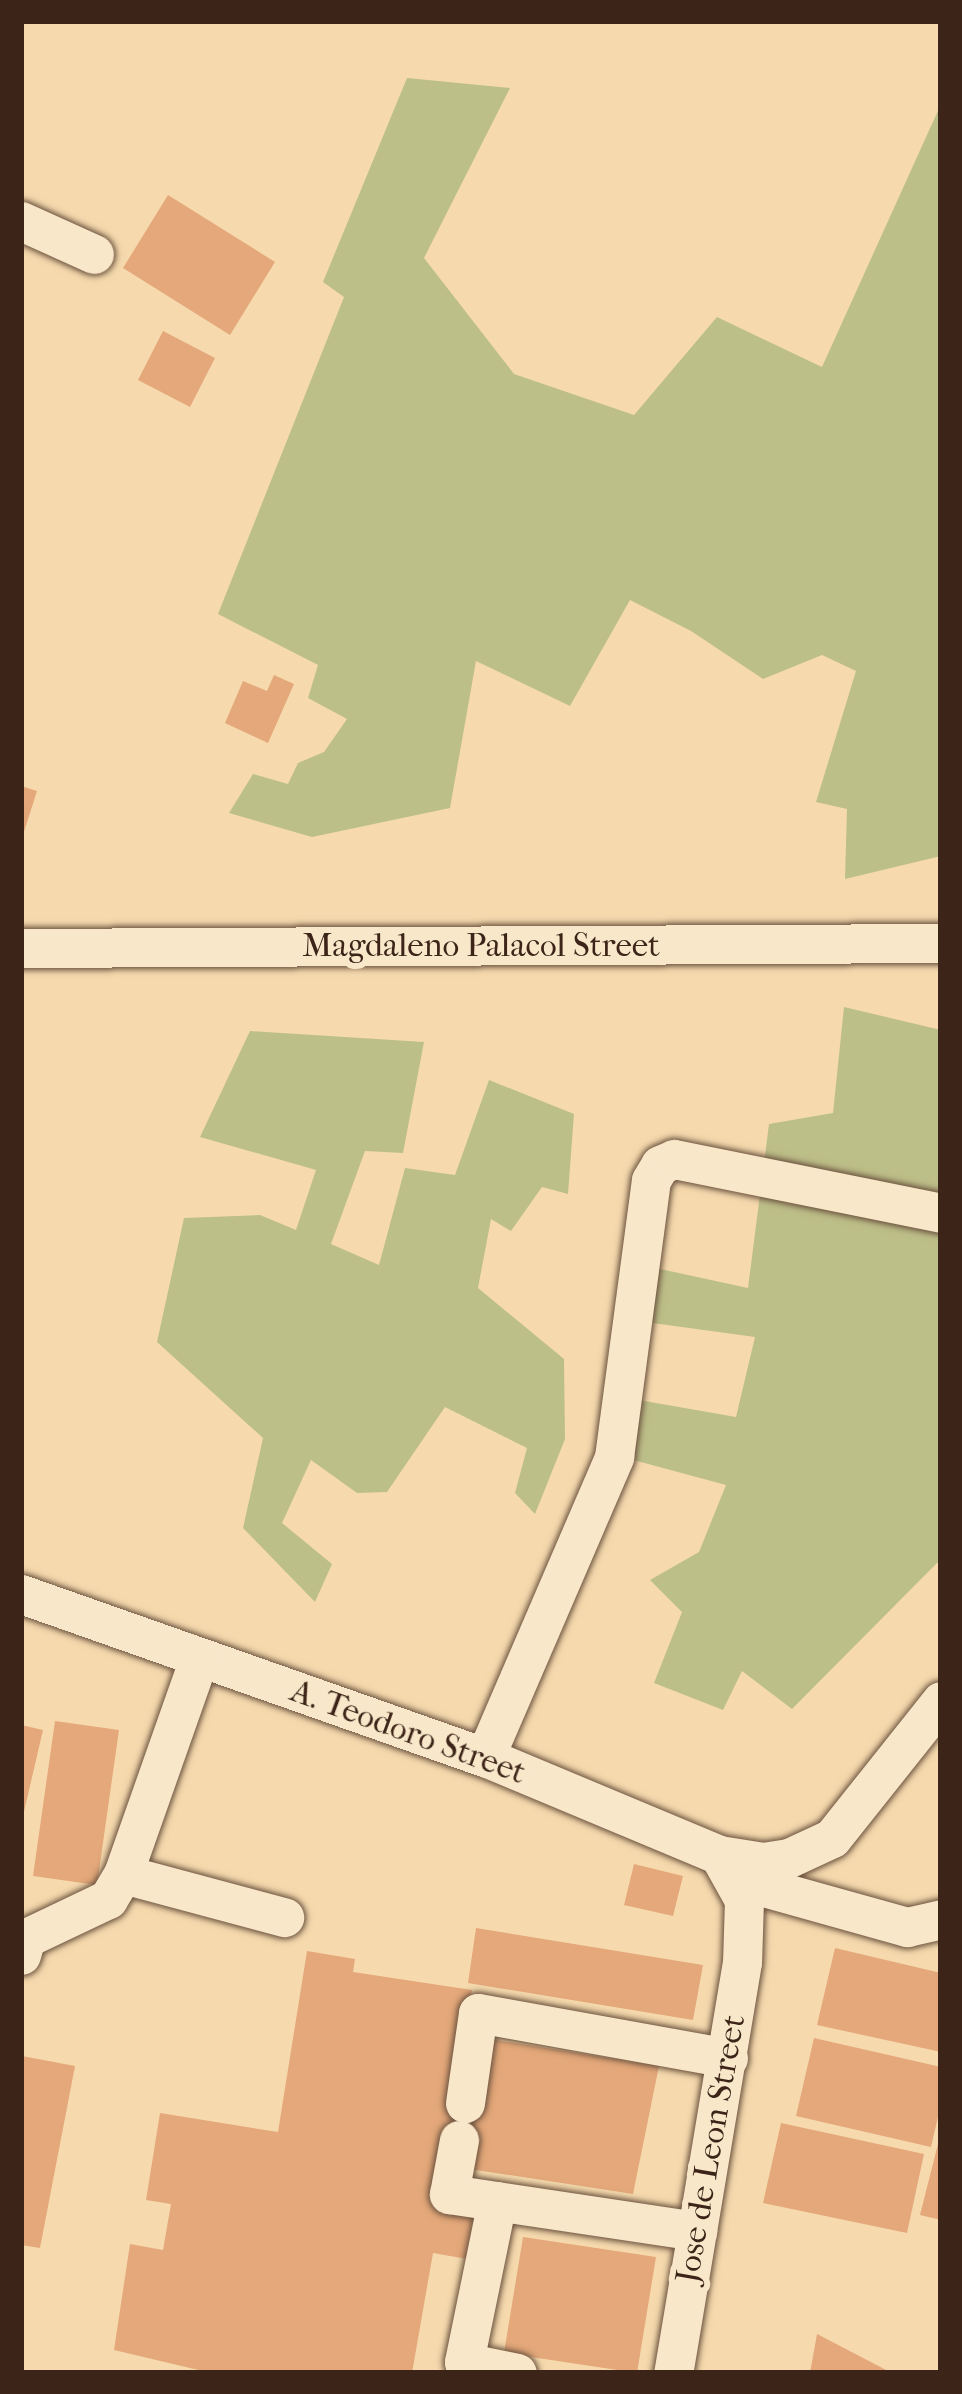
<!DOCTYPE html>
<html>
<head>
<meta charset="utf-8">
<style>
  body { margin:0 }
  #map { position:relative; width:962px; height:2394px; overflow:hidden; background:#f6daae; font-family:"IM FELL French Canon",serif }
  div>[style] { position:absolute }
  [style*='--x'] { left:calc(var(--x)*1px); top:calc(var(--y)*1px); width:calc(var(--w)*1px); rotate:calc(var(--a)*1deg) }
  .green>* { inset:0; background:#bdbf89 }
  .building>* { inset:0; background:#e4a87a }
  .roads { filter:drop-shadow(0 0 3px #6b523e) drop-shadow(0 0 3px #6b523e) }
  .minor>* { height:39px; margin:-19.5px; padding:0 19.5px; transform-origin:19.5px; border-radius:19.5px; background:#f9e7ca }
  span { translate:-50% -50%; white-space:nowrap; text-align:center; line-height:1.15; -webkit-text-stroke:12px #f9e7ca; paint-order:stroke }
  .street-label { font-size:33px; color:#3d2418 }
  .frame { position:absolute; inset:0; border:24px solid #3d2418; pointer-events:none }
</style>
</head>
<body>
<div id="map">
  <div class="green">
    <i style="clip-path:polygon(407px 78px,510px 88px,424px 258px,514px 374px,634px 415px,717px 317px,822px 367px,941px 104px,941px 856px,845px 879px,847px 809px,816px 802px,856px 671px,822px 655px,763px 679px,691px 631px,630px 600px,570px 706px,476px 661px,450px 808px,312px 837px,229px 813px,253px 774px,288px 784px,298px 763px,324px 752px,347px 719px,308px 698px,318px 665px,218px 614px,344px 297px,323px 282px)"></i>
    <i style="clip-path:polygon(844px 1007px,941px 1030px,941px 1559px,792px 1709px,742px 1671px,723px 1710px,654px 1683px,682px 1612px,650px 1580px,699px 1552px,726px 1485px,626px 1458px,633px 1399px,736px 1417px,755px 1337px,645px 1322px,651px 1267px,748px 1288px,769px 1124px,833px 1113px)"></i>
    <i style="clip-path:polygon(250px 1031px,424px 1042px,403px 1153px,365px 1151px,331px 1244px,379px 1265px,405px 1168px,455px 1175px,489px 1080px,574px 1114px,568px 1194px,542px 1187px,511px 1231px,491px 1219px,478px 1288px,564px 1359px,565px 1439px,535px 1514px,515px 1493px,527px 1448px,445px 1407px,387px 1492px,357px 1493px,311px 1460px,282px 1523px,332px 1564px,315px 1602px,243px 1528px,263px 1438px,157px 1342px,184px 1218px,260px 1215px,296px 1230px,316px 1170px,200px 1137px)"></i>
  </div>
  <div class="building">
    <i style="clip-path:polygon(168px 195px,275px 262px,230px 335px,123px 268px)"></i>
    <i style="clip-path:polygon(163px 331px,215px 358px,190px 407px,138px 380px)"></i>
    <i style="clip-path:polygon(274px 675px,294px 684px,268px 743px,225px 723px,243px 681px,267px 691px)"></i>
    <i style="clip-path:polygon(21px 786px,37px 791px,22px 838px,21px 838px)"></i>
    <i style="clip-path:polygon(55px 1721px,119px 1730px,97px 1885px,33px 1876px)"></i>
    <i style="clip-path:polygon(21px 1725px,43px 1730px,23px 1816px,21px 1816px)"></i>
    <i style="clip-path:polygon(634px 1864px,683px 1876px,673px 1916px,624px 1905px)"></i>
    <i style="clip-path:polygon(476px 1928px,703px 1965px,693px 2020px,468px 1983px)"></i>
    <i style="clip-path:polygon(835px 1948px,941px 1973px,941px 2052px,817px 2025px)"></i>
    <i style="clip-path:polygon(307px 1951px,355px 1959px,353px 1972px,472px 1990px,454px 2105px,482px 2038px,659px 2066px,633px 2194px,444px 2165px,477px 2195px,467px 2259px,433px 2253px,412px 2373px,211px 2373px,114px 2350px,130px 2244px,163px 2250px,171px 2204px,146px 2200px,160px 2113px,278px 2132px)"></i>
    <i style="clip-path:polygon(814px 2038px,941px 2067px,941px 2104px,931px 2147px,796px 2116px)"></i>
    <i style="clip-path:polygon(22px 2056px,75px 2066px,40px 2248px,21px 2245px)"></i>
    <i style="clip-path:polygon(781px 2123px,924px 2154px,907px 2233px,763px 2203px)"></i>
    <i style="clip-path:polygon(941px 2132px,941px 2220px,920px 2215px)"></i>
    <i style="clip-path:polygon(523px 2237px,656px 2257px,637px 2373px,504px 2353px)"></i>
    <i style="clip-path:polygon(817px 2334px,892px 2373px,810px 2373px)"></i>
  </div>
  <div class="roads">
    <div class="minor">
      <i style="--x:21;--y:221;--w:80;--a:24.3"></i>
      <i style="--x:21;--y:948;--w:920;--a:-0.31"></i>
      <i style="--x:21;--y:1594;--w:492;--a:19.4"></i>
      <i style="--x:485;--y:1757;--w:254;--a:22.7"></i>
      <i style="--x:719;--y:1855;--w:51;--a:60.9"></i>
      <i style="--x:744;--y:1900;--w:62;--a:91.8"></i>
      <i style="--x:742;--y:1962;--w:417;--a:99.5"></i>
      <i style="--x:485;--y:1757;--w:327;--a:-66.7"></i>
      <i style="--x:614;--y:1457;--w:279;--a:-82.4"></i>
      <i style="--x:651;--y:1180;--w:17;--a:-59"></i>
      <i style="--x:660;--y:1165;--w:15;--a:-23"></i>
      <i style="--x:674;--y:1159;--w:272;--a:11.4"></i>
      <i style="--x:719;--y:1855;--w:45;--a:9"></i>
      <i style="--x:763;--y:1862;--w:26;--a:-9"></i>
      <i style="--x:789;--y:1858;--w:47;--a:-24.9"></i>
      <i style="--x:832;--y:1838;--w:175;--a:-51.5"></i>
      <i style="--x:123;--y:1874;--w:229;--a:-70.6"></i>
      <i style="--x:735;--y:1879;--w:179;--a:15.6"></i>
      <i style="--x:907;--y:1927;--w:35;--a:-13"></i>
      <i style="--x:21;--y:1955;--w:18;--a:-74"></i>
      <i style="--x:26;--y:1938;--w:91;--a:-25.4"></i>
      <i style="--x:108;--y:1899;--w:29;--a:-59"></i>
      <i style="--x:123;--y:1874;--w:167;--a:15"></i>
      <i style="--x:465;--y:2103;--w:91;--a:-81.8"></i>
      <i style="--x:478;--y:2013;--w:254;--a:10.2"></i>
      <i style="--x:459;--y:2140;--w:55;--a:100.5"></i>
      <i style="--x:449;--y:2194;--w:251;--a:8.5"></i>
      <i style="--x:497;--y:2201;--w:164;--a:101.6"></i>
      <i style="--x:464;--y:2362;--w:54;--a:11.7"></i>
    </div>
  </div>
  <div class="street-label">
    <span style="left:481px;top:946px">Magdaleno Palacol Street</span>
    <span style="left:408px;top:1732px;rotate:20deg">A. Teodoro Street</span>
    <span style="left:711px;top:2149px;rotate:-80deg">Jose de Leon Street</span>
  </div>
  <div class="frame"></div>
</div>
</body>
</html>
